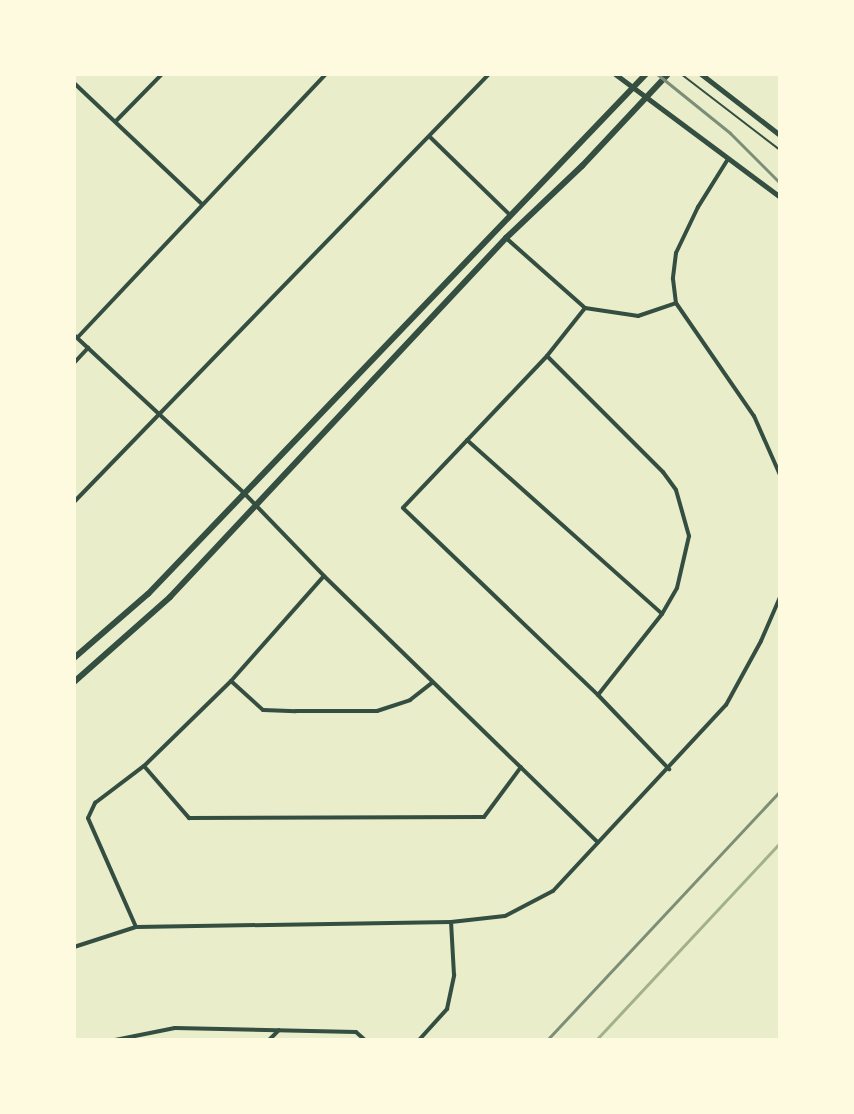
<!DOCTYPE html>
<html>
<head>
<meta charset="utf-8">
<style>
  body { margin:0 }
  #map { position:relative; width:854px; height:1114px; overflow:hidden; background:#e9edc9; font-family:"Sofia Sans Condensed",sans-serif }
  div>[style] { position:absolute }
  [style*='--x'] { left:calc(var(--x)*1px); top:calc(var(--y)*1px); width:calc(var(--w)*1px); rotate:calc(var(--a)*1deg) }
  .stream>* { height:3px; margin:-1.5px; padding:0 1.5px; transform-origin:1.5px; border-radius:1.5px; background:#a3b18a }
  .path>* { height:2px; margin:-1px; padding:0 1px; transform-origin:1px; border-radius:1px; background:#344e41 }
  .minor>* { height:4px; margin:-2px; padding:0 2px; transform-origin:2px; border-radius:2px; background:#344e41 }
  .tertiary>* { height:5px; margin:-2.5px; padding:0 2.5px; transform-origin:2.5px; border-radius:2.5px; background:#344e41 }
  .secondary>* { height:6px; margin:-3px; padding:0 3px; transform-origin:3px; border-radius:3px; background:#344e41 }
  .rail>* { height:3px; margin:-1.5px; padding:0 1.5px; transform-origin:1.5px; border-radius:1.5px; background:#7c8e77 }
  span { translate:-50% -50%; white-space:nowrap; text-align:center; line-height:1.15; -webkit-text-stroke:8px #fefae0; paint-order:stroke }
  .frame { position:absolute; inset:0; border:76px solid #fefae0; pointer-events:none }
</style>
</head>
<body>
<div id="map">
  <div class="stream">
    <i style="--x:596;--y:1040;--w:270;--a:-47"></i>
  </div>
  <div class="path">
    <i style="--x:681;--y:74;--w:125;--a:37.5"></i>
  </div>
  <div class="minor">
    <i style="--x:74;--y:83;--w:176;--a:43.4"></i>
    <i style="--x:116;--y:121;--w:66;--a:-45.6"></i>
    <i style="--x:430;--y:137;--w:113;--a:44.3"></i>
    <i style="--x:728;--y:159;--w:57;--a:122"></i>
    <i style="--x:698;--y:207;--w:51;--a:115.6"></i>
    <i style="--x:676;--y:253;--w:26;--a:97"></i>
    <i style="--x:673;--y:279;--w:24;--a:83"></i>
    <i style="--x:676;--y:303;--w:137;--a:55.4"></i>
    <i style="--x:754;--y:416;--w:64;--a:66.2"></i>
    <i style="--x:506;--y:238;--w:106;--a:41.5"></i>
    <i style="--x:585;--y:308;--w:54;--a:8.6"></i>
    <i style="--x:638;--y:316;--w:40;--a:-18.9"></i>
    <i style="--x:585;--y:308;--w:61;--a:128.4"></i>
    <i style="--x:547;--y:356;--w:209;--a:133.5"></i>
    <i style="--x:403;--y:508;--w:270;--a:43.8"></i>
    <i style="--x:598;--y:695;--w:103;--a:46.2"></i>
    <i style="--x:74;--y:335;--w:231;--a:42.9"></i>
    <i style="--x:243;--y:492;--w:117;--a:46"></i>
    <i style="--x:324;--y:576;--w:382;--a:44.2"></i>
    <i style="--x:78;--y:337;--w:361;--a:-46.7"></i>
    <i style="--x:547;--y:356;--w:164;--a:45"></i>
    <i style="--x:663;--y:472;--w:22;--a:54"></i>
    <i style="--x:676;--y:490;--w:48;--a:74.2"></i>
    <i style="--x:689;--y:536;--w:53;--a:103"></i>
    <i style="--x:677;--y:588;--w:30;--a:120"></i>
    <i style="--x:662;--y:614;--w:103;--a:128.3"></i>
    <i style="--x:74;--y:363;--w:21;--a:-47"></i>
    <i style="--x:467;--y:440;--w:261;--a:41.7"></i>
    <i style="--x:74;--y:502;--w:596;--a:-45.88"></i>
    <i style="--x:231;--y:681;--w:43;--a:42.2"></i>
    <i style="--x:263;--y:710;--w:33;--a:2"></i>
    <i style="--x:296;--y:711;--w:81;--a:0"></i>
    <i style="--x:377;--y:711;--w:35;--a:-18"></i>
    <i style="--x:410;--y:700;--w:29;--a:-38"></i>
    <i style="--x:144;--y:766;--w:69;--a:49.1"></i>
    <i style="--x:189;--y:818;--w:295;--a:-0.2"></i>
    <i style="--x:484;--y:817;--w:62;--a:-53.5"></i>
    <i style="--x:136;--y:927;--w:119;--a:-113.8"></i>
    <i style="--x:88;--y:818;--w:17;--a:-65"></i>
    <i style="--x:95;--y:803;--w:61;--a:-37.1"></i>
    <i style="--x:144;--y:766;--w:122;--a:-44.3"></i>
    <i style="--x:231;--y:681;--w:139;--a:-48.5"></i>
    <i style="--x:74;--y:947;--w:65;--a:-17.9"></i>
    <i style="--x:136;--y:927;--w:315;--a:-0.9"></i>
    <i style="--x:451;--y:922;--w:54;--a:-6.3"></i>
    <i style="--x:505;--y:916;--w:54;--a:-27.5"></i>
    <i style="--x:553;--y:891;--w:254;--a:-47.1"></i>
    <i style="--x:726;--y:705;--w:73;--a:-61.3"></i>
    <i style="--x:761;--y:641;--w:48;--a:-66.6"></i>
    <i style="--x:115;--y:1040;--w:61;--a:-11.3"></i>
    <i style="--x:175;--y:1028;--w:181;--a:1.3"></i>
    <i style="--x:356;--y:1032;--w:12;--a:42"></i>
    <i style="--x:269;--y:1040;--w:14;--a:-45"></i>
    <i style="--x:419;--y:1040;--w:42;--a:-47.9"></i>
    <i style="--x:447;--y:1009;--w:35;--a:-78"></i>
    <i style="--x:454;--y:975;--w:53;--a:-93.2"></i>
  </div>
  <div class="tertiary">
    <i style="--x:615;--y:74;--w:206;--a:36.7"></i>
    <i style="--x:701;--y:74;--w:100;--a:37.7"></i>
  </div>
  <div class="secondary">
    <i style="--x:74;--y:658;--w:98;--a:-40.9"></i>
    <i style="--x:148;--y:594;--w:720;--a:-46.24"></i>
    <i style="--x:74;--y:682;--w:128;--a:-41.5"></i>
    <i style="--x:170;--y:597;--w:492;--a:-46.9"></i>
    <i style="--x:506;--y:238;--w:105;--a:-43.5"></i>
    <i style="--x:582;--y:166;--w:126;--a:-46.9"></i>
  </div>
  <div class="rail">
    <i style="--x:657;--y:74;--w:94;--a:38.9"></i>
    <i style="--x:730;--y:133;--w:71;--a:45"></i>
    <i style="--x:547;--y:1040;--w:341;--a:-46.9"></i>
  </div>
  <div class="frame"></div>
</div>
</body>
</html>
